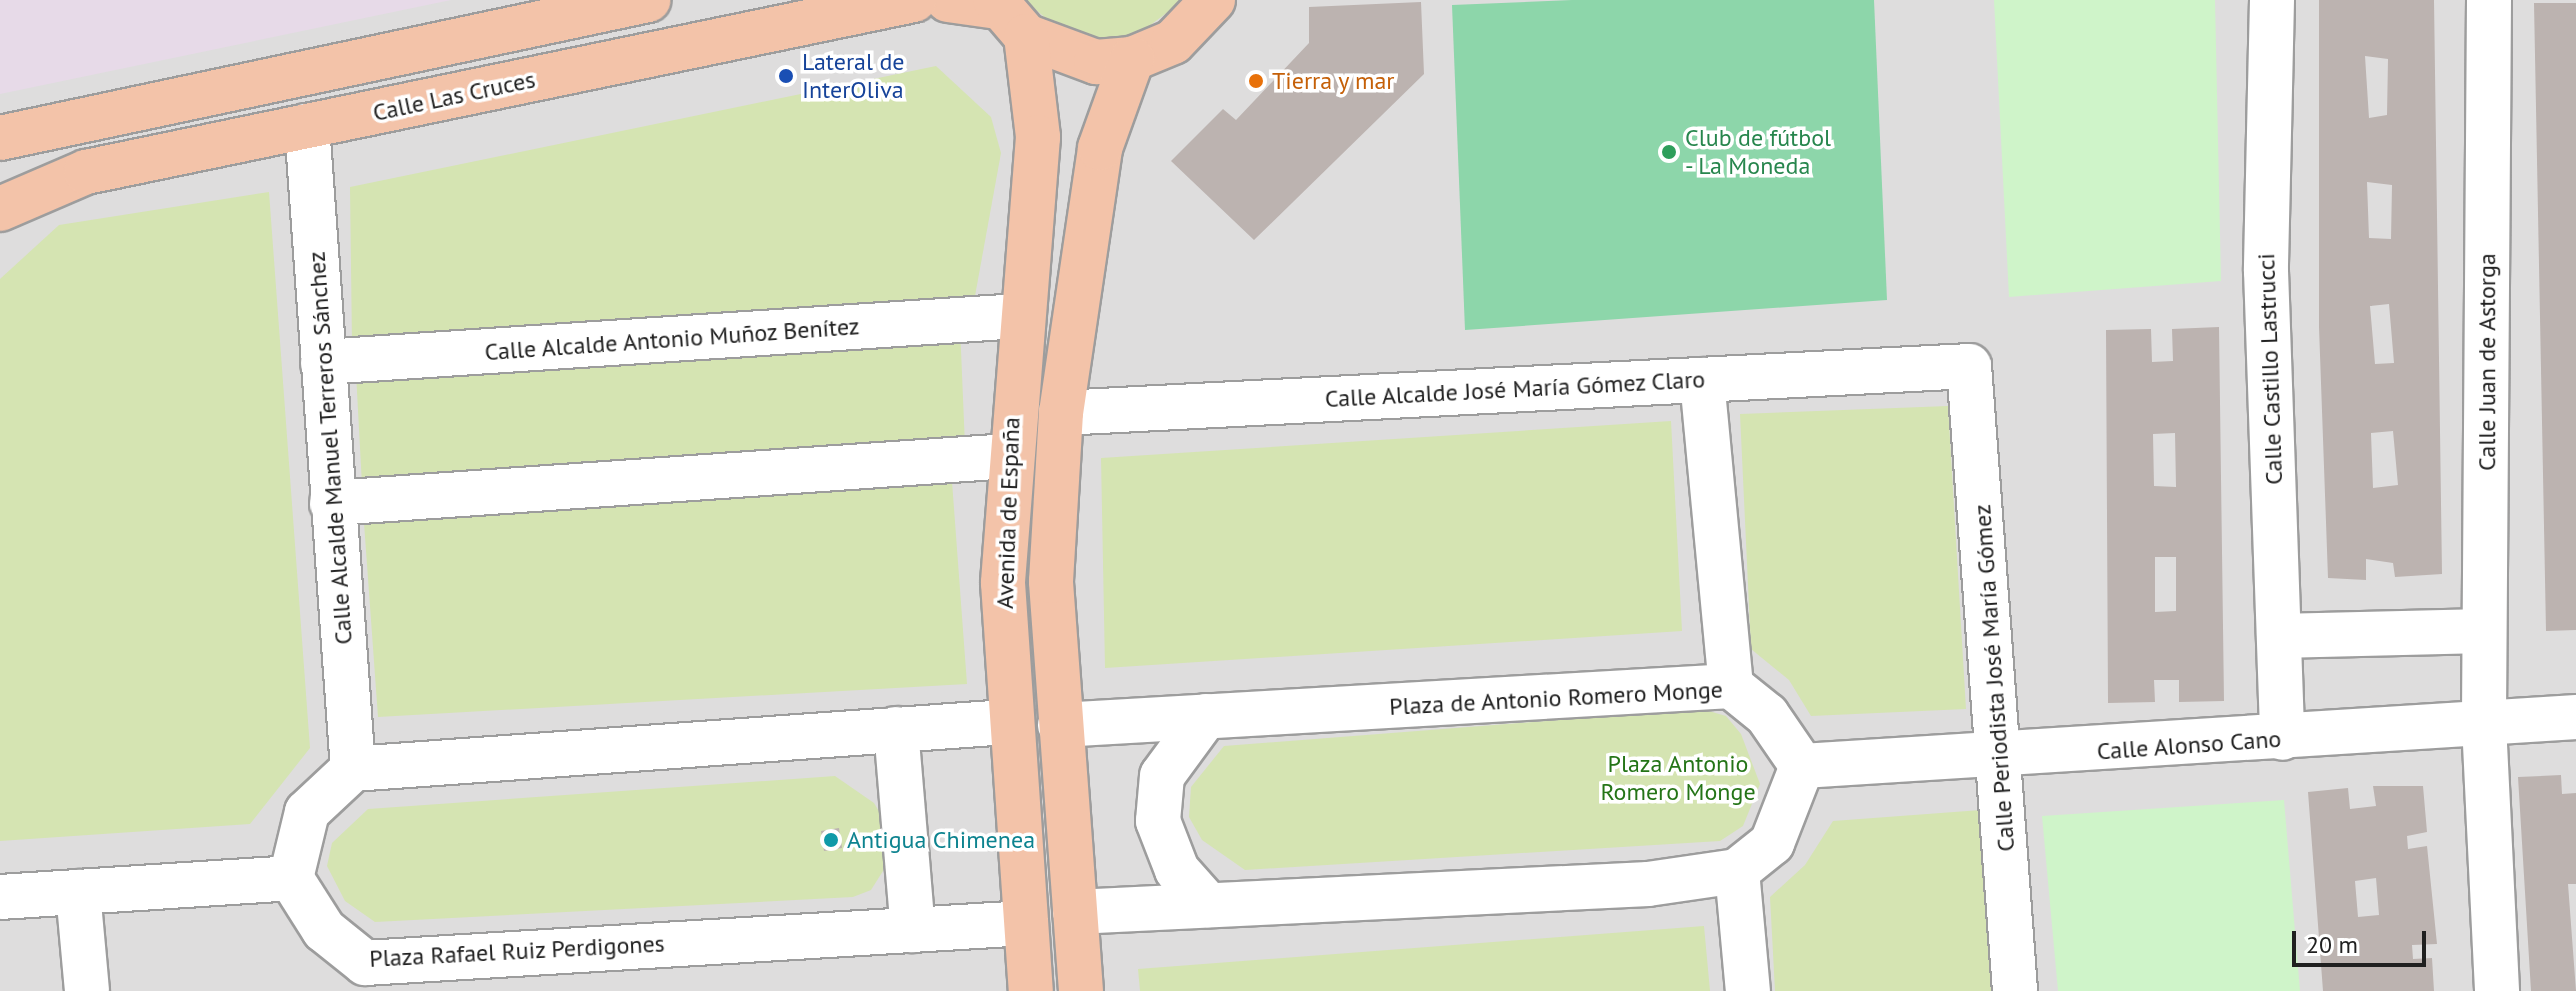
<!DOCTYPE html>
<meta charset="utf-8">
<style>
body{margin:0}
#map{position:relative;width:2576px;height:991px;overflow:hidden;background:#efebe7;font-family:"PT Sans",sans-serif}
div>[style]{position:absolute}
.residential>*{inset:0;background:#dedddd}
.industrial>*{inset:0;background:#e7dae8}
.grass>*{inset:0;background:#d5e4b2}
.park>*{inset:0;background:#cff4c9}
.pitch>*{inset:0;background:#8dd6aa}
.building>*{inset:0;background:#bcb3b0}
.roads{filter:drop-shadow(2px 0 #9d9d9d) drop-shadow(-2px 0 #9d9d9d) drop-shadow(0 2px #9d9d9d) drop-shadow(0 -2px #9d9d9d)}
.minor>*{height:44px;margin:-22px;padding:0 22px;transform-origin:22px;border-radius:22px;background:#fff}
.major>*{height:44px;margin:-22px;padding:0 22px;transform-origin:22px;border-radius:22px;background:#f3c3a9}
.dots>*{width:22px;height:22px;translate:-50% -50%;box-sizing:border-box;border:4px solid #fff;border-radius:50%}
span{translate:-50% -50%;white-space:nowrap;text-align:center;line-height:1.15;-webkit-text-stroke:7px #fff;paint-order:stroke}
.transit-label{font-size:24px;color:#164399}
.left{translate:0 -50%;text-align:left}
.food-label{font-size:24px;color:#c56008}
.street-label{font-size:24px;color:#202020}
.leisure-label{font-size:24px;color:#27864d}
.park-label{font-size:24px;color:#247417}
.culture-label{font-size:24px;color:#0d838f}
.scale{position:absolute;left:2292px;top:931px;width:134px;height:36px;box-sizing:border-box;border:4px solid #202020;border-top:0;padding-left:10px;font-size:24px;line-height:28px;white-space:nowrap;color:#202020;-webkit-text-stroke:6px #fff;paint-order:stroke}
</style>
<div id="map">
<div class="residential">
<i style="clip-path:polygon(0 0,2576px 0,2576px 991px,0 991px)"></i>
</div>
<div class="industrial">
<i style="clip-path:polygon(0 0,451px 0,0 94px)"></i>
</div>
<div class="grass">
<i style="clip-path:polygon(1024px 0,1184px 0,1133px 38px,1099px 42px,1066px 35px)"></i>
<i style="clip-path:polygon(936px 66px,991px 117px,1001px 153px,973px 307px,352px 344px,350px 187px)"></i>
<i style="clip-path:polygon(269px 192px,310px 748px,250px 824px,0 841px,0 279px,59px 225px)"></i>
<i style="clip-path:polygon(960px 326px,965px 446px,362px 485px,356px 373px)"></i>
<i style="clip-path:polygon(1948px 406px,1966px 709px,1811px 716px,1789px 680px,1751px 649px,1740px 414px)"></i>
<i style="clip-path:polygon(1671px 421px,1682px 631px,1105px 668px,1101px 458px)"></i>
<i style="clip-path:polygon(951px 468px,967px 684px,378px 717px,363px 509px)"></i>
<i style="clip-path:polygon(1702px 709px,1726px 716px,1741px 734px,1760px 784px,1743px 826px,1720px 841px,1245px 870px,1202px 840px,1189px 817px,1191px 787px,1224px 746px)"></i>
<i style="clip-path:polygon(835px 776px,874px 803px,890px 830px,883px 871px,871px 890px,853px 897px,375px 922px,345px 901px,327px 866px,332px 843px,368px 809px)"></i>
<i style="clip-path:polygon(1981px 810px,1991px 991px,1775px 991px,1770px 897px,1805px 865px,1833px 821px)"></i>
<i style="clip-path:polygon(1704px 926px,1710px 991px,1140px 991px,1138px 969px)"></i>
</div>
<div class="park">
<i style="clip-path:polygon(1994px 0,2215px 0,2221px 281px,2009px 297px)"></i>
<i style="clip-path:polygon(2284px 800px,2300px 991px,2058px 991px,2042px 816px)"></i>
</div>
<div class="pitch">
<i style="clip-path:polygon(1572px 0,1874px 0,1887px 300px,1465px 330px,1452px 5px)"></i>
</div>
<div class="building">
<i style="clip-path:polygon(evenodd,2319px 0,2434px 0,2442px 574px,2395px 577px,2393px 563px,2366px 559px,2366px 580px,2328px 578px,2319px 327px,2319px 0,2365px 56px,2388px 59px,2387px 115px,2369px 118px,2365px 56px,2319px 0,2367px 182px,2392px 185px,2391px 239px,2369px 238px,2367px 182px,2319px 0,2389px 304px,2394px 363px,2375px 364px,2370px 306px,2389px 304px,2319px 0,2393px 431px,2398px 485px,2373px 488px,2371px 433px,2393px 431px)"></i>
<i style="clip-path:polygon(1421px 2px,1424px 74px,1254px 240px,1171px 161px,1223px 109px,1236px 120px,1309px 43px,1309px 7px)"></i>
<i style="clip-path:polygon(2534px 3px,2576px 3px,2576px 630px,2546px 631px)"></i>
<i style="clip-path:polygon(evenodd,2219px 327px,2224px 701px,2179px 702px,2179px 680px,2154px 680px,2155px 702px,2108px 703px,2106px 330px,2151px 329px,2152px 362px,2173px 361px,2172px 329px,2219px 327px,2175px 433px,2176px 487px,2154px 486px,2153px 434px,2175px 433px,2219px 327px,2155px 557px,2176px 557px,2176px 611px,2155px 612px,2155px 557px)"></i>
<i style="clip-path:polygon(2561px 775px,2562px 794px,2576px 793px,2576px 884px,2568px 884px,2576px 991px,2531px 991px,2518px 777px)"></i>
<i style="clip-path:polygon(evenodd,2373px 786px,2423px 786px,2427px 832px,2407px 836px,2408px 849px,2427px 846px,2437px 944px,2412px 945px,2413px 959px,2432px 958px,2434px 991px,2323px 991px,2308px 792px,2348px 788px,2350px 809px,2376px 806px,2373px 786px,2376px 878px,2379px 915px,2358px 917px,2355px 881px,2376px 878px)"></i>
<i style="clip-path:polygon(839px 828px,842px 848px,824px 851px,821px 831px)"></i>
</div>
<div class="roads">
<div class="minor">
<i style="left:2272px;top:0;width:271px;rotate:91.3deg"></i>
<i style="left:2266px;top:271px;width:467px;rotate:88deg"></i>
<i style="left:2489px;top:0;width:724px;rotate:90.4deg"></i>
<i style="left:2484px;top:724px;width:267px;rotate:87.2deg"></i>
<i style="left:307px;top:126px;width:645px;rotate:85.91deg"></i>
<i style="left:323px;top:362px;width:699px;rotate:-3.78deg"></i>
<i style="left:1702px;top:380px;width:307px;rotate:84.6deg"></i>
<i style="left:1061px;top:413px;width:909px;rotate:-2.96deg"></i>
<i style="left:1969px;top:366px;width:627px;rotate:85.79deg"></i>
<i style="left:332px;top:503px;width:680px;rotate:-3.97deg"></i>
<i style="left:2279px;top:636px;width:205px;rotate:-1.4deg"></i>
<i style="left:1206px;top:716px;width:74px;rotate:126.3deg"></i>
<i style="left:1162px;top:776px;width:45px;rotate:95.1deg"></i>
<i style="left:1158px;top:821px;width:53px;rotate:68.8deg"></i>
<i style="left:1177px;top:870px;width:47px;rotate:48.5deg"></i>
<i style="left:1007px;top:722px;width:656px;rotate:175.89deg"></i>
<i style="left:353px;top:769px;width:63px;rotate:136.9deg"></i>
<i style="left:307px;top:812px;width:68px;rotate:103.6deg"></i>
<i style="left:291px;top:878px;width:62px;rotate:57.6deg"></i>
<i style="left:324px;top:930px;width:53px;rotate:38.8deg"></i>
<i style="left:365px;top:963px;width:662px;rotate:-3.46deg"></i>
<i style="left:1060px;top:725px;width:672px;rotate:-3.33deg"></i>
<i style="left:1731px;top:686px;width:46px;rotate:38.9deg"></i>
<i style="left:1767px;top:715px;width:62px;rotate:55.5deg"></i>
<i style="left:896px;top:729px;width:202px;rotate:85.2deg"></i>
<i style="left:1802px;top:766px;width:776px;rotate:-3.62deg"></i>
<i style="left:1737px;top:871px;width:121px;rotate:84.8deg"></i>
<i style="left:78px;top:892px;width:99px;rotate:84.8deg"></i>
<i style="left:0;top:897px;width:292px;rotate:-3.7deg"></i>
<i style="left:1075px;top:912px;width:574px;rotate:-2.8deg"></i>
<i style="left:1648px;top:884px;width:90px;rotate:-8.3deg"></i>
<i style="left:1737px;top:871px;width:45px;rotate:-38.7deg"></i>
<i style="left:1772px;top:843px;width:83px;rotate:-68.7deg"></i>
</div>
<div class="major">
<i style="left:948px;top:0;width:50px;rotate:8deg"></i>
<i style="left:995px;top:0;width:48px;rotate:49.3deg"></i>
<i style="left:1026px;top:36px;width:75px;rotate:20.4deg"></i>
<i style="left:1096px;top:62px;width:36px;rotate:-5deg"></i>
<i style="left:1132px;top:59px;width:44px;rotate:-22.5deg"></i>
<i style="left:1173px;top:42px;width:58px;rotate:-46.4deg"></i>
<i style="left:1026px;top:36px;width:102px;rotate:83.2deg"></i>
<i style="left:1038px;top:137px;width:447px;rotate:94.5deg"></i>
<i style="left:1003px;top:583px;width:409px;rotate:86.1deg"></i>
<i style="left:0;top:138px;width:663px;rotate:-12.02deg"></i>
<i style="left:0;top:209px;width:94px;rotate:-23.3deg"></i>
<i style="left:86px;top:172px;width:846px;rotate:-11.74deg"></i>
<i style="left:1081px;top:991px;width:411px;rotate:-94.2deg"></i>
<i style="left:1051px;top:581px;width:168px;rotate:-86.6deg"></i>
<i style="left:1061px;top:413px;width:268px;rotate:-81.6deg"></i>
<i style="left:1100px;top:148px;width:95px;rotate:-70.2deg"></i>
</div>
</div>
<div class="dots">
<i style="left:786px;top:76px;background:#1a4fb4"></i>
<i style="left:1256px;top:81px;background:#e8710a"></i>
<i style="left:1669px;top:152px;background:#2e9e5b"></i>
<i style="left:831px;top:840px;background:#0f9aa8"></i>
</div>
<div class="transit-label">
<span class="left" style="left:802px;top:76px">Lateral de<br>InterOliva</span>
</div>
<div class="food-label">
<span class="left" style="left:1272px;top:81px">Tierra y mar</span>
</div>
<div class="street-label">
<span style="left:454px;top:96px;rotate:-12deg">Calle Las Cruces</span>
<span style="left:672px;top:339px;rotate:-4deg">Calle Alcalde Antonio Muñoz Benítez</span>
<span style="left:2487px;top:362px;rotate:-90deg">Calle Juan de Astorga</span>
<span style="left:2270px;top:369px;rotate:-92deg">Calle Castillo Lastrucci</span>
<span style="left:1515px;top:389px;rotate:-3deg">Calle Alcalde José María Gómez Claro</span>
<span style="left:330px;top:448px;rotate:-94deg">Calle Alcalde Manuel Terreros Sánchez</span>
<span style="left:1008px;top:513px;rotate:-88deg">Avenida de España</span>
<span style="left:1994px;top:678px;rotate:-94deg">Calle Periodista José María Gómez</span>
<span style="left:1556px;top:698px;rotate:-3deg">Plaza de Antonio Romero Monge</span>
<span style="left:2189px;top:745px;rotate:-4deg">Calle Alonso Cano</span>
<span style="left:517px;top:951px;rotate:-3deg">Plaza Rafael Ruiz Perdigones</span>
</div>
<div class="leisure-label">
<span class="left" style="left:1685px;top:152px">Club de fútbol<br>- La Moneda</span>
</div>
<div class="park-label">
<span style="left:1678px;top:778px">Plaza Antonio<br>Romero Monge</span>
</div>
<div class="culture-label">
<span class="left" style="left:847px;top:840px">Antigua Chimenea</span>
</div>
<div class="scale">20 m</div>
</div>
